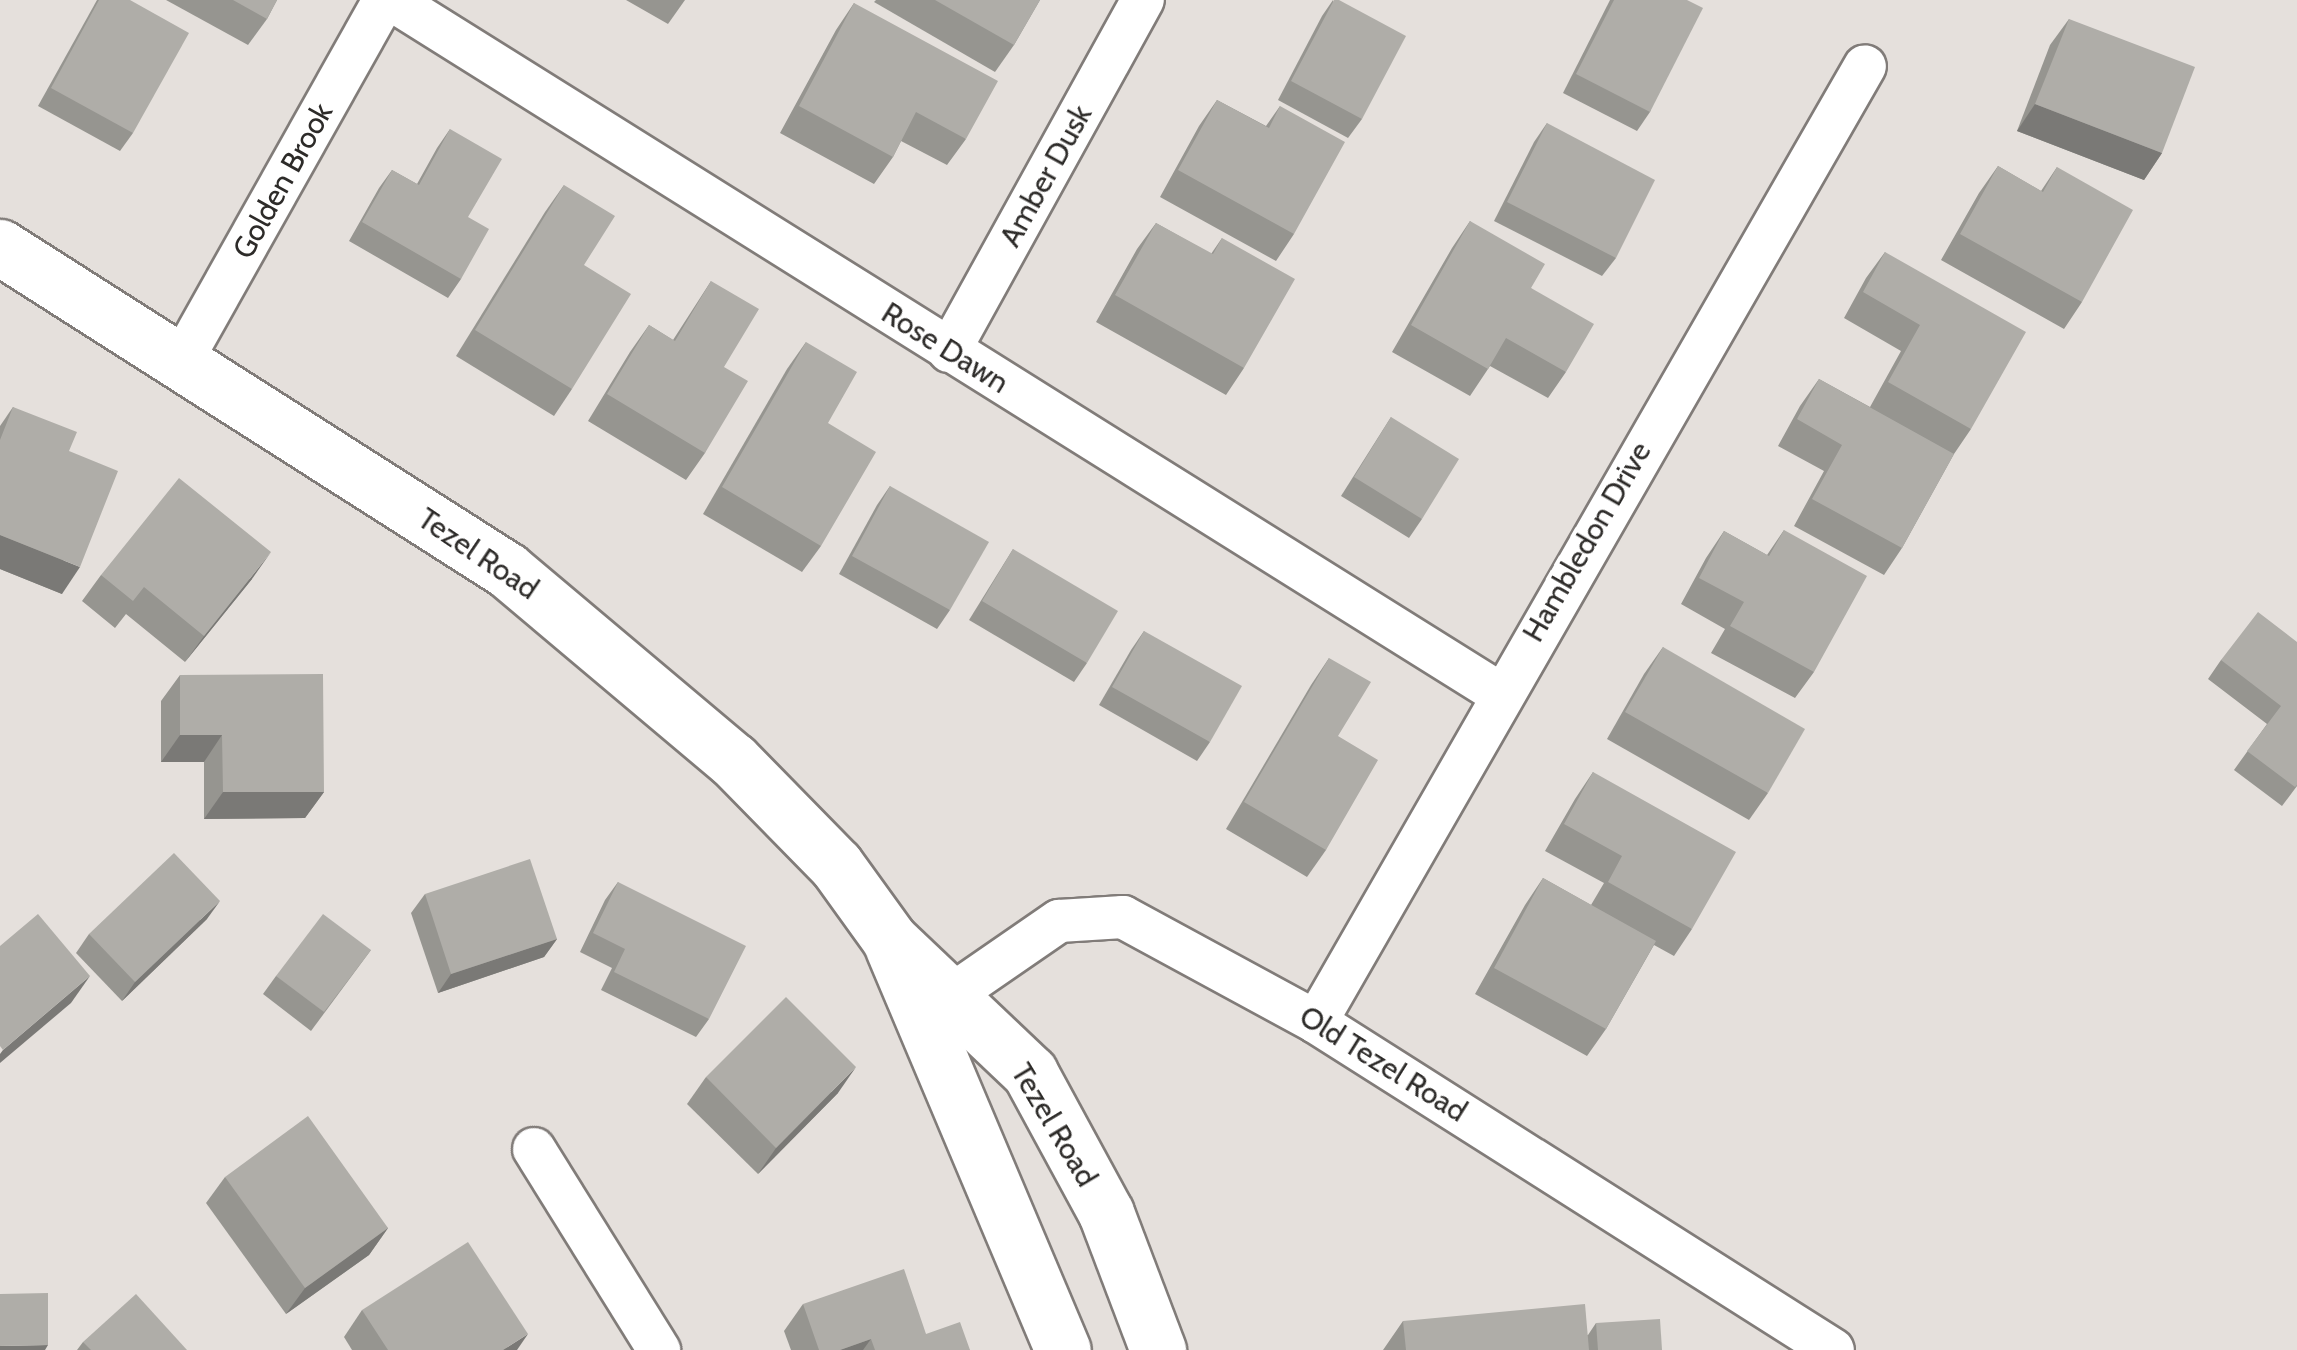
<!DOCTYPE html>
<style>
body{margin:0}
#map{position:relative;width:2297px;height:1350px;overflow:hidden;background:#e5e0dc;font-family:Cabin,sans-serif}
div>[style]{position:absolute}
.roads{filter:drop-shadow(2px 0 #817c79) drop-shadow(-2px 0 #817c79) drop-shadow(0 2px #817c79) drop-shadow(0 -2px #817c79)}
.minor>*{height:42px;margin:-21px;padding:0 21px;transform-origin:21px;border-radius:21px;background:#fff}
.secondary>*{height:55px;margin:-27.5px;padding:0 27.5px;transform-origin:27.5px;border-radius:27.5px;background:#fff}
.wall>*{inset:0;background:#969590}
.shaded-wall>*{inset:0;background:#7a7976}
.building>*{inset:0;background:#afada8}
span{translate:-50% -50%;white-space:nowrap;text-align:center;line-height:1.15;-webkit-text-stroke:8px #fff;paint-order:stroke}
.street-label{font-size:30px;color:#2d2b29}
</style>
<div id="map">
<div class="roads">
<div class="minor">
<i style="left:392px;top:0;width:1306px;rotate:32.05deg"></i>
<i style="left:949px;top:351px;width:401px;rotate:-61.1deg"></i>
<i style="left:181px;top:362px;width:415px;rotate:-60.7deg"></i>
<i style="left:924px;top:1014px;width:164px;rotate:-34.6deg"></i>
<i style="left:1059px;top:921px;width:64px;rotate:-3.6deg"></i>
<i style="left:1123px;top:917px;width:220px;rotate:28.5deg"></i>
<i style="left:1316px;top:1022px;width:612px;rotate:32.39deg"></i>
<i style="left:1316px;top:1022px;width:1102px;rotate:-60.13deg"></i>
<i style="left:534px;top:1149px;width:237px;rotate:58.1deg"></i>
</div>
<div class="secondary">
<i style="left:0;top:247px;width:601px;rotate:32.5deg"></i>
<i style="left:507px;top:570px;width:295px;rotate:40.1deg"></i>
<i style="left:733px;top:760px;width:147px;rotate:45.6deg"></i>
<i style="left:836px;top:865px;width:92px;rotate:54.2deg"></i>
<i style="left:890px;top:940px;width:193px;rotate:43.5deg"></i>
<i style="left:1030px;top:1073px;width:159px;rotate:61.5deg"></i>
<i style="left:1106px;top:1213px;width:147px;rotate:69.2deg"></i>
<i style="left:893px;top:948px;width:436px;rotate:67.1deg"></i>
</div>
</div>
<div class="wall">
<i style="clip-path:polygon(97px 0,130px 0,133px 133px,120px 151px,38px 106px)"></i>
<i style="clip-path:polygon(166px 0,277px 0,267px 19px,248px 45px)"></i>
<i style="clip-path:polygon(626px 0,685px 0,668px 24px)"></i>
<i style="clip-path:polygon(876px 0,1040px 0,1014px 45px,995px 72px,874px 2px)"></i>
<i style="clip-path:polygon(1333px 0,1362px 119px,1348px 138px,1278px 100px,1322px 16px)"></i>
<i style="clip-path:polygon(1610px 0,1687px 0,1650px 112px,1637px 131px,1563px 93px)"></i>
<i style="clip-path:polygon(854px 3px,966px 139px,947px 165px,901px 141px,893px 157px,874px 184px,780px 133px,836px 30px)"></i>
<i style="clip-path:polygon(2069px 19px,2162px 153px,2144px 180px,2017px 131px,2050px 45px)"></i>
<i style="clip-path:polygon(1217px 100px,1266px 126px,1280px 106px,1294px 234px,1276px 261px,1160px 197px,1199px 126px)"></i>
<i style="clip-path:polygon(1547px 123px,1616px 258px,1602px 276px,1494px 221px,1534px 142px)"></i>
<i style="clip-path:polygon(450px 129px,468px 217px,461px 279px,448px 298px,349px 241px,379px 188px,392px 170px,417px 184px,437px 148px)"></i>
<i style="clip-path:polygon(1998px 166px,2041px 191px,2057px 167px,2082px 302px,2064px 329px,1941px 260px,1979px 193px)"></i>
<i style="clip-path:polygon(564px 185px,572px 389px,554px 416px,456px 356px,545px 212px)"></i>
<i style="clip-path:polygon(1470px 221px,1531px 288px,1566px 372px,1548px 398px,1490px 366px,1470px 396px,1392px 352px,1452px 248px)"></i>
<i style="clip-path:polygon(1156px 223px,1211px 254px,1222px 238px,1244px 368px,1226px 395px,1096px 322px,1137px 249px)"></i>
<i style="clip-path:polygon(1885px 252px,1971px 429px,1954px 454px,1902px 548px,1884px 575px,1794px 526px,1824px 471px,1778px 446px,1800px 406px,1819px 379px,1870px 407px,1901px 351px,1844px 318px,1866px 278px)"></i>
<i style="clip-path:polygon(711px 281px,724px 367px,705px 453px,686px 480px,588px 421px,630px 352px,649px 325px,673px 340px)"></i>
<i style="clip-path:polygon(806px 342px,821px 546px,802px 572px,703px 514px,787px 369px)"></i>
<i style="clip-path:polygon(13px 407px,69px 451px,62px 594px,0 569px,0 426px)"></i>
<i style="clip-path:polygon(1391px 417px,1422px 519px,1409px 538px,1341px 496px)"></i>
<i style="clip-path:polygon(890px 486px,950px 610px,937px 629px,839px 574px,877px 505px)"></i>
<i style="clip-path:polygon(1784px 530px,1814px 672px,1795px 698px,1711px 653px,1725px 629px,1681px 604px,1706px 558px,1724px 531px,1767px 555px)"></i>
<i style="clip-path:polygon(1013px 549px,1087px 663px,1074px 682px,969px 620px)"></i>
<i style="clip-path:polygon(101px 575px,252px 579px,185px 662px,126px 614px,115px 628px,82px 601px)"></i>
<i style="clip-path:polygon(1144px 631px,1210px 742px,1197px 761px,1099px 705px,1131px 650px)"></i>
<i style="clip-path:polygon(2297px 642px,2297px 786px,2282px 806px,2234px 770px,2267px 724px,2208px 679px,2221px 660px)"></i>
<i style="clip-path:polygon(1663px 647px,1768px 793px,1749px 820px,1607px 739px,1644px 674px)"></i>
<i style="clip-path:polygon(1329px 658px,1338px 736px,1326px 850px,1307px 877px,1226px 829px,1311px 685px)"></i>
<i style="clip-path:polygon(180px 675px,324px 792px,305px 818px,204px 819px,204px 762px,161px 762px,161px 701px)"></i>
<i style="clip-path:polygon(1593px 772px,1692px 929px,1674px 956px,1654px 945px,1606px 1029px,1587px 1056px,1475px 994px,1525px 905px,1543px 878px,1591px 905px,1604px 883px,1545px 851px,1575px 799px)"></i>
<i style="clip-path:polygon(618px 882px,709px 1019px,696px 1037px,601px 990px,612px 968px,580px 952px,605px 900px)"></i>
<i style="clip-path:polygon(425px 894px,557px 939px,544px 957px,438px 993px,411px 913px)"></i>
<i style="clip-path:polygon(207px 919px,122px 1001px,76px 953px,89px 934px)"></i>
<i style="clip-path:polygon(371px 950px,311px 1031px,263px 994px,276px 976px)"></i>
<i style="clip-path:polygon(706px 1077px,838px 1093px,758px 1174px,687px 1104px)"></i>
<i style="clip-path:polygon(225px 1177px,388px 1228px,369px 1255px,286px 1314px,206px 1203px)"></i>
<i style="clip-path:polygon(803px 1304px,926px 1334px,970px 1350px,791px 1350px,784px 1331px)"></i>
<i style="clip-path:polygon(362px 1310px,517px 1350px,352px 1350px,344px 1337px)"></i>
<i style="clip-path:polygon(1403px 1321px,1588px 1335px,1596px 1323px,1662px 1350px,1383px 1350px)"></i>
<i style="clip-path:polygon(83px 1342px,187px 1350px,77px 1350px)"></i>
</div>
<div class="shaded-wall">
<i style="clip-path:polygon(2035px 104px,2162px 153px,2144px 180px,2017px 131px)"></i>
<i style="clip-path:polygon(0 535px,80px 567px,62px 594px,0 569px)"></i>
<i style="clip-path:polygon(271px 552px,252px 579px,185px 662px,204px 636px)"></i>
<i style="clip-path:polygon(180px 735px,222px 735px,204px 762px,161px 762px)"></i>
<i style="clip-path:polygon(223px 792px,324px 792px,305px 818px,204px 819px)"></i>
<i style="clip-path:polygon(220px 901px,207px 919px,122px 1001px,135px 982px)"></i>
<i style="clip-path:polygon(557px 939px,544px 957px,438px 993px,451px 974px)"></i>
<i style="clip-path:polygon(90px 976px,71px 1003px,0 1063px,0 1054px,3px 1050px)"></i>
<i style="clip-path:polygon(856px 1067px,838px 1093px,758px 1174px,776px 1148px)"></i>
<i style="clip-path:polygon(388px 1228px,369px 1255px,286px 1314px,305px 1288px)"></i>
<i style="clip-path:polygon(528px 1334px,517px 1350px,503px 1350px)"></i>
<i style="clip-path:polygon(871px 1339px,863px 1350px,840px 1350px)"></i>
<i style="clip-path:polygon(48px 1345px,45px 1350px,0 1350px,0 1346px)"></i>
</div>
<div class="building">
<i style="clip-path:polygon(99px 0,130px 0,189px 33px,133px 133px,51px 88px)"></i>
<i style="clip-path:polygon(233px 0,277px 0,267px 19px)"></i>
<i style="clip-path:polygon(935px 0,1040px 0,1014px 45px)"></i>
<i style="clip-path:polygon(1334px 0,1339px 0,1406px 36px,1362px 119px,1291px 81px)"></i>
<i style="clip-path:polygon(1614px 0,1687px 0,1703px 8px,1650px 112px,1576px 74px)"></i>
<i style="clip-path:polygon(854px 3px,998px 81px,966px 139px,916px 112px,893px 157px,799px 106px)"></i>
<i style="clip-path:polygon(2069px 19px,2195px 67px,2162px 153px,2035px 104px)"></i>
<i style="clip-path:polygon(1217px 100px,1269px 128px,1280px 106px,1345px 142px,1294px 234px,1178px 170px)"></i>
<i style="clip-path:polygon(1547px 123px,1655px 180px,1616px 258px,1507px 202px)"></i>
<i style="clip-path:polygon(450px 129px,502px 159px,468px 217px,489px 229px,461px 279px,362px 222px,392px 170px,419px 185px)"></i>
<i style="clip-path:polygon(1998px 166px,2043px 192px,2057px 167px,2133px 210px,2082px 302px,1960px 234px)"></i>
<i style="clip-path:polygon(564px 185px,615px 216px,584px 265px,631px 294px,572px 389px,475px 330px)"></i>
<i style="clip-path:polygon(1470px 221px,1545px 264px,1531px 288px,1594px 324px,1566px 372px,1506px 338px,1488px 369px,1411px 325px)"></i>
<i style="clip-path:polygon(1156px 223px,1213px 254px,1222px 238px,1295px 279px,1244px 368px,1115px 295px)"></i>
<i style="clip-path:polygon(1885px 252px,2026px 332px,1971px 429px,1888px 382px,1920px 325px,1863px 292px)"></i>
<i style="clip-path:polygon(711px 281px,759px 309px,724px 367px,748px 381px,705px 453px,607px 394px,649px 325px,675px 341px)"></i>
<i style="clip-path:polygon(806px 342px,857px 372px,828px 423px,876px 452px,821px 546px,722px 487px)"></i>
<i style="clip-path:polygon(1819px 379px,1954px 454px,1902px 548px,1812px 499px,1842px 445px,1797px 419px)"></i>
<i style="clip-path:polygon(13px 407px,77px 432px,69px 451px,118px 471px,80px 567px,0 535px,0 440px)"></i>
<i style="clip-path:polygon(1391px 417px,1459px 459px,1422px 519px,1354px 477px)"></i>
<i style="clip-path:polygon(179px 478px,271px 552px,204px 636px,144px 587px,133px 601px,101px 575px)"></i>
<i style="clip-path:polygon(890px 486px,989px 542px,950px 610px,852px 556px)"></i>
<i style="clip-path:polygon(1784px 530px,1867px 576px,1814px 672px,1730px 626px,1744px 602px,1699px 578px,1724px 531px,1769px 556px)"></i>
<i style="clip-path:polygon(1013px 549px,1118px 611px,1087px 663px,982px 601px)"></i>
<i style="clip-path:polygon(2258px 612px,2297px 642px,2297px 785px,2295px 787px,2247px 751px,2281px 706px,2221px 660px)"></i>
<i style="clip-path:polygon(1144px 631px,1242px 686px,1210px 742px,1112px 687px)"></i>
<i style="clip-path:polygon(1663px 647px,1805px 729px,1768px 793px,1625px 712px)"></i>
<i style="clip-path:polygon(1329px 658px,1371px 682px,1338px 736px,1378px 760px,1326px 850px,1244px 802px)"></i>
<i style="clip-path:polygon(323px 674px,324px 792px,223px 792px,222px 735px,180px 735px,180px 675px)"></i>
<i style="clip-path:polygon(1593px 772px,1736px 852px,1692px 929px,1608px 882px,1622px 856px,1564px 824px)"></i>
<i style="clip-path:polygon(174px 853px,220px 901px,135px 982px,89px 934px)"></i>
<i style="clip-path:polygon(530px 859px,557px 939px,451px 974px,425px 894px)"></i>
<i style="clip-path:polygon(1543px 878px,1656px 941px,1606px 1029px,1494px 968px)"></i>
<i style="clip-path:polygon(618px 882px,746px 946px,709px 1019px,614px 972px,625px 949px,593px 933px)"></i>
<i style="clip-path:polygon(38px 914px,90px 976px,3px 1050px,0 1046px,0 946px)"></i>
<i style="clip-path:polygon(323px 914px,371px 950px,324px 1012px,276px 976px)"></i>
<i style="clip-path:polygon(786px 997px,856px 1067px,776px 1148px,706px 1077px)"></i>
<i style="clip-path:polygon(308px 1116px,388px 1228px,305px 1288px,225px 1177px)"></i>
<i style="clip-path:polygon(468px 1242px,528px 1334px,503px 1350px,388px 1350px,362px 1310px)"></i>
<i style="clip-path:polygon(904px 1269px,926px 1334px,960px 1322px,970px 1350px,875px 1350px,871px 1339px,840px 1350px,819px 1350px,803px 1304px)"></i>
<i style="clip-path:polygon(48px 1293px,48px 1345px,0 1346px,0 1294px)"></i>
<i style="clip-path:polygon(136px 1294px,187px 1350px,91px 1350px,83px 1342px)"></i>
<i style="clip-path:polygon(1585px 1304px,1589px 1350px,1406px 1350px,1403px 1321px)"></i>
<i style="clip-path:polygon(1660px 1319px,1662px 1350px,1598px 1350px,1596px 1323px)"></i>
</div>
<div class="street-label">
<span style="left:1046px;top:176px;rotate:-61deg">Amber Dusk</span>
<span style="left:283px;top:181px;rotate:-61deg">Golden Brook</span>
<span style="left:945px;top:348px;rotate:32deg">Rose Dawn</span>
<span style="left:1587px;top:542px;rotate:-60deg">Hambledon Drive</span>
<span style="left:478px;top:554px;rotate:34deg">Tezel Road</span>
<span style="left:1383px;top:1064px;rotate:32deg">Old Tezel Road</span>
<span style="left:1054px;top:1125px;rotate:59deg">Tezel Road</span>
</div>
</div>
